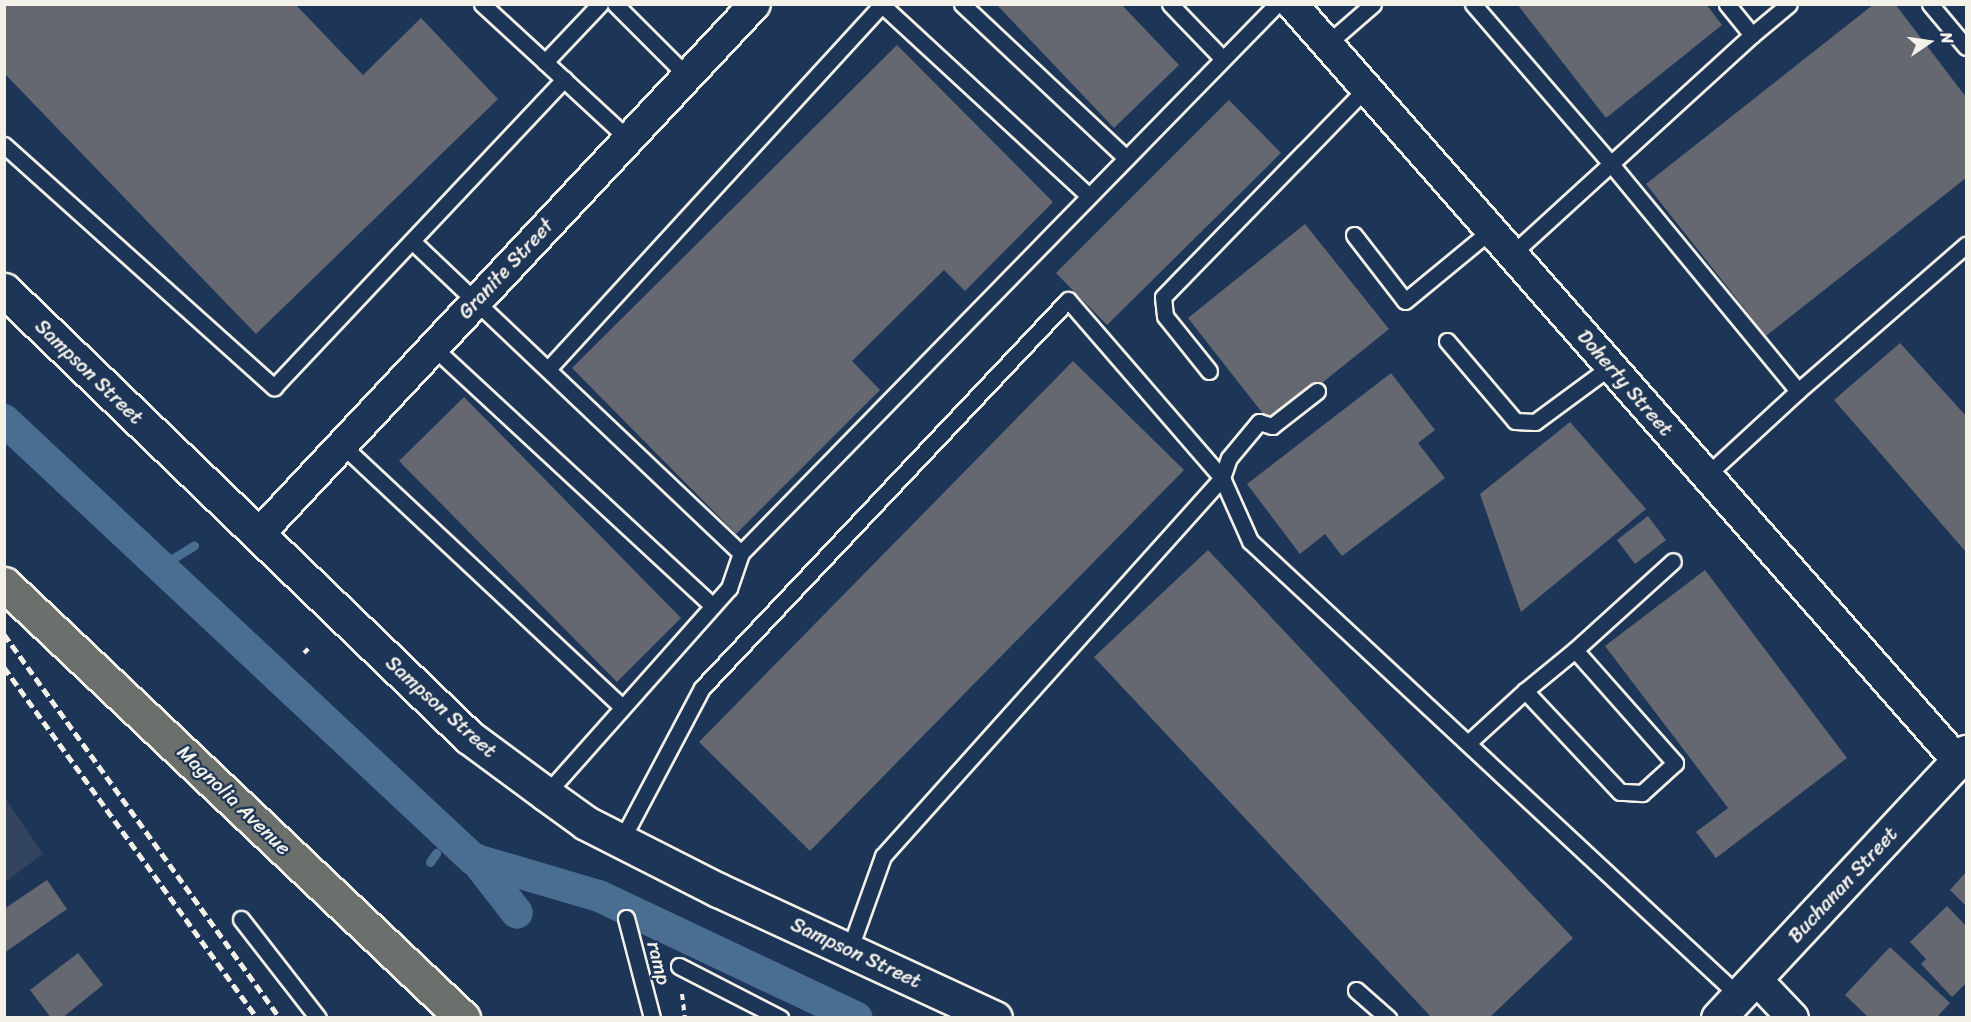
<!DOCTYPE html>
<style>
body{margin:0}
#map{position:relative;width:1971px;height:1022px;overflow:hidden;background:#1d3557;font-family:Sriracha,sans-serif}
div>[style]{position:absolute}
.built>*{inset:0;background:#33445e}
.stream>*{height:9px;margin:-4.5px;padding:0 4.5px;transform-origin:4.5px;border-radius:4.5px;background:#4a6d92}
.canal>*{height:32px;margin:-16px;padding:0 16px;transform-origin:16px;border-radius:16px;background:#4a6d92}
.building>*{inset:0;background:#656870}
.path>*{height:4px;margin-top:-2px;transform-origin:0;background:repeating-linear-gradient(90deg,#f4f1e8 0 6px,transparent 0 10.5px)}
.roads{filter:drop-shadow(2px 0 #f4f1e8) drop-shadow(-2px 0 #f4f1e8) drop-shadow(0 2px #f4f1e8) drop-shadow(0 -2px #f4f1e8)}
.service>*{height:15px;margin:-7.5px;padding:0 7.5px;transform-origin:7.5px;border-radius:7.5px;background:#1d3557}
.minor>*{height:30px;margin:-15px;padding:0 15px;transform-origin:15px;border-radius:15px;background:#1d3557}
.tertiary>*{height:33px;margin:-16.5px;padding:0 16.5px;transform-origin:16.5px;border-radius:16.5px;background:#1d3557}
.primary>*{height:33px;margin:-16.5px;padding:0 16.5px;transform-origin:16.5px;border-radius:16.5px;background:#6b706d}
.rail>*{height:4.5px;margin-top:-2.25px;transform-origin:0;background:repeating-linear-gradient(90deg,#f4f1e8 0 9px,transparent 0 13.5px)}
span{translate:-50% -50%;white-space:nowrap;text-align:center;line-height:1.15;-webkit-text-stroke:4.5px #1d3557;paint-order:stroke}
.street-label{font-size:20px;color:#f4f1e8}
.frame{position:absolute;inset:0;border:6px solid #f4f1e8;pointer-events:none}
.north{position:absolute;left:1899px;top:12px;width:60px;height:60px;-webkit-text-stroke:4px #1d3557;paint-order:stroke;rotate:77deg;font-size:16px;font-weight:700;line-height:24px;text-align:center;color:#f4f1e8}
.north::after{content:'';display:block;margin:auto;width:21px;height:27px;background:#f4f1e8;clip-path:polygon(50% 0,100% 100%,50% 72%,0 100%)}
</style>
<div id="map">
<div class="built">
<i style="clip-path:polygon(5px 798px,43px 854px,5px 882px,4px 882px)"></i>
</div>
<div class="stream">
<i style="left:161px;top:566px;width:39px;rotate:-32deg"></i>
<i style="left:430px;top:862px;width:11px;rotate:-56deg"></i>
<i style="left:753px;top:981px;width:11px;rotate:-85deg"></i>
</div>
<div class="canal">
<i style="left:4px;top:420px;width:642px;rotate:43.11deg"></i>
<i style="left:473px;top:859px;width:131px;rotate:16.4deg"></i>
<i style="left:599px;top:896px;width:285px;rotate:25.3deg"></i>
<i style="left:475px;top:859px;width:68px;rotate:52.1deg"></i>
</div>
<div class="building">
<i style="clip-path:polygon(996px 4px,1121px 4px,1179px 65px,1114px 128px)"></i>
<i style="clip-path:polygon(1517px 4px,1706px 4px,1722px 25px,1606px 118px)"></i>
<i style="clip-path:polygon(1874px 4px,1895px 4px,1966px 97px,1966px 178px,1766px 336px,1646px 184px)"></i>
<i style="clip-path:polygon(4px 5px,296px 5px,363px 75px,421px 18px,498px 99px,256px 334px,4px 73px)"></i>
<i style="clip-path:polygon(897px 45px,1053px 202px,965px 291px,944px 270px,852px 361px,880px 390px,736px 534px,572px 368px)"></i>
<i style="clip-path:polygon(1229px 100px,1281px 153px,1107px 325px,1056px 273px)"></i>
<i style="clip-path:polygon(1305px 224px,1389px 329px,1271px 424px,1188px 318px)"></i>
<i style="clip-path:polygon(1900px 343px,1966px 416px,1966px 552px,1834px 400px)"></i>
<i style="clip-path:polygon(1073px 361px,1184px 470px,810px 851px,699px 742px)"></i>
<i style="clip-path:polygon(1391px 373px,1435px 430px,1418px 443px,1445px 478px,1342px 556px,1325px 534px,1300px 554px,1247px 484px)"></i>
<i style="clip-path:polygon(464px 397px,681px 618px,617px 682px,399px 461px)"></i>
<i style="clip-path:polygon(1570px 422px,1646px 509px,1521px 612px,1480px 494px)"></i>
<i style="clip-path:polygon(1648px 516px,1666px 540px,1635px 564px,1617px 540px)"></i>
<i style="clip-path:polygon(1208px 550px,1573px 938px,1489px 1018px,1432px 1018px,1094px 657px)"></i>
<i style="clip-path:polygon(1705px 570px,1847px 758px,1716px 858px,1696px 832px,1728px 808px,1605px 646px)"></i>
<i style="clip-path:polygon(1966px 872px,1966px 906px,1950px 890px)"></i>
<i style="clip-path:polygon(47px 880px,67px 909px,4px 953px,4px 909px)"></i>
<i style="clip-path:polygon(1947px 906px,1966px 926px,1966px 983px,1952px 997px,1921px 964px,1926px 959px,1910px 942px)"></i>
<i style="clip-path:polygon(1890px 947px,1950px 1003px,1936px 1018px,1869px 1018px,1845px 995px)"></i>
<i style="clip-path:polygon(78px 953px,103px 985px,62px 1018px,51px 1018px,30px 990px)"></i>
</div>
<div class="path">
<i style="left:304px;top:653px;width:6px;rotate:-45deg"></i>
<i style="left:682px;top:994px;width:24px;rotate:83deg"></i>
</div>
<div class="roads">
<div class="service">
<i style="left:482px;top:4px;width:86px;rotate:42.6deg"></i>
<i style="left:600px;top:4px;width:80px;rotate:133.5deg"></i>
<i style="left:545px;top:62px;width:112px;rotate:42.8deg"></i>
<i style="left:615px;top:4px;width:102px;rotate:45deg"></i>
<i style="left:881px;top:4px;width:283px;rotate:42.7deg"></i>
<i style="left:962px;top:4px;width:225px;rotate:43.2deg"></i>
<i style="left:1170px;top:4px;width:76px;rotate:46.1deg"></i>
<i style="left:1473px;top:4px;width:211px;rotate:49.2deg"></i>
<i style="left:1611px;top:164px;width:294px;rotate:50.5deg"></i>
<i style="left:1798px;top:391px;width:124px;rotate:137.3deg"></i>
<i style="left:1930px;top:4px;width:56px;rotate:50.1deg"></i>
<i style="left:1752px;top:35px;width:48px;rotate:-40deg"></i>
<i style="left:1327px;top:44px;width:61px;rotate:-41deg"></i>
<i style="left:4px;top:145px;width:363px;rotate:41.9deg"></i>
<i style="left:274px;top:387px;width:423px;rotate:-46.7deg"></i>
<i style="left:1354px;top:235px;width:83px;rotate:52.3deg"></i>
<i style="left:1405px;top:301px;width:112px;rotate:-39.5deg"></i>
<i style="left:412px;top:241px;width:453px;rotate:43.5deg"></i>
<i style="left:741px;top:553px;width:767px;rotate:-45.69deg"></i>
<i style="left:1512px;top:254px;width:325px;rotate:-42.4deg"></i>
<i style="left:1752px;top:35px;width:40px;rotate:-129deg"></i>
<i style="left:1447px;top:341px;width:105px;rotate:49.6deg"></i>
<i style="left:1515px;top:421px;width:20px;rotate:3deg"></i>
<i style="left:1535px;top:422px;width:94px;rotate:-36.4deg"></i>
<i style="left:433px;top:347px;width:381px;rotate:42.8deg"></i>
<i style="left:548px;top:369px;width:494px;rotate:-47.5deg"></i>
<i style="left:1209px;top:371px;width:70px;rotate:-128.7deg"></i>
<i style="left:1165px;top:316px;width:19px;rotate:-96deg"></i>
<i style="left:1163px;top:297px;width:291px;rotate:-45.8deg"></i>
<i style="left:1798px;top:391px;width:223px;rotate:-41deg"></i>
<i style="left:342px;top:445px;width:383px;rotate:43.1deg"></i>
<i style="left:1575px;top:650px;width:132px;rotate:-42.2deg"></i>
<i style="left:1468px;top:743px;width:77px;rotate:-42.4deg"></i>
<i style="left:1525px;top:691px;width:65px;rotate:-39.4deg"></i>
<i style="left:1575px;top:650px;width:151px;rotate:48.5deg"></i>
<i style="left:1675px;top:763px;width:45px;rotate:137.7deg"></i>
<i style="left:1642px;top:793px;width:22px;rotate:-177deg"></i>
<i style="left:1620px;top:792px;width:139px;rotate:-133.2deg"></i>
<i style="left:546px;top:794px;width:276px;rotate:-48.4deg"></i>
<i style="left:729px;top:588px;width:37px;rotate:-71deg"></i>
<i style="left:621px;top:841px;width:173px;rotate:-62.1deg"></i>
<i style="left:702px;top:688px;width:533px;rotate:-46.67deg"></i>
<i style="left:1068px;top:300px;width:235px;rotate:49.1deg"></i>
<i style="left:1222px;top:478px;width:69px;rotate:66deg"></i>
<i style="left:1250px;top:541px;width:668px;rotate:42.94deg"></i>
<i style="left:626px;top:918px;width:103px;rotate:75.4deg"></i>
<i style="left:241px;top:919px;width:125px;rotate:52.1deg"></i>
<i style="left:849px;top:951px;width:101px;rotate:-70.3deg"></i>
<i style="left:883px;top:856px;width:508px;rotate:-48.11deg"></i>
<i style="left:1222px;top:478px;width:21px;rotate:-71deg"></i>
<i style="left:1229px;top:458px;width:47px;rotate:-50.2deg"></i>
<i style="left:1259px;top:422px;width:14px;rotate:17deg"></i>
<i style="left:1272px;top:426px;width:57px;rotate:-37.9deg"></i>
<i style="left:679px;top:966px;width:114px;rotate:27.2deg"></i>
<i style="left:1356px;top:990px;width:43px;rotate:41.2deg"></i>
</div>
<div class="minor">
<i style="left:1292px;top:4px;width:1008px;rotate:48.66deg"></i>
<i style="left:258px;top:535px;width:727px;rotate:-46.89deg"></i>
<i style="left:1755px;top:978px;width:55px;rotate:46.5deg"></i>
</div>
<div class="tertiary">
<i style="left:4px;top:290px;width:645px;rotate:43.87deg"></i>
<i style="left:469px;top:737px;width:96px;rotate:36.5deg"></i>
<i style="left:546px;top:794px;width:49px;rotate:35.9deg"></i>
<i style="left:586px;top:823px;width:148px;rotate:26.9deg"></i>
<i style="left:718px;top:890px;width:305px;rotate:24.8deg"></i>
<i style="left:1718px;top:1018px;width:364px;rotate:-47deg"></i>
</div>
<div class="primary">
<i style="left:4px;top:584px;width:632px;rotate:43.4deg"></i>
</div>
</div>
<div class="rail">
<i style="left:4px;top:634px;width:473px;rotate:54.3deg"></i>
<i style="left:4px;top:667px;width:433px;rotate:54.2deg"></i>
</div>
<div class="street-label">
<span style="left:506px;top:269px;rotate:-47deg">Granite Street</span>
<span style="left:89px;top:372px;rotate:44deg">Sampson Street</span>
<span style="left:1625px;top:383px;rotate:49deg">Doherty Street</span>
<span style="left:441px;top:707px;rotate:42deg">Sampson Street</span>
<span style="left:234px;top:800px;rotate:44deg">Magnolia Avenue</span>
<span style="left:1843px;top:885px;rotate:-47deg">Buchanan Street</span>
<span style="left:856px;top:953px;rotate:25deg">Sampson Street</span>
<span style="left:659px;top:963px;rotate:76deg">ramp</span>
</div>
<div class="frame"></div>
<div class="north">N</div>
</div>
